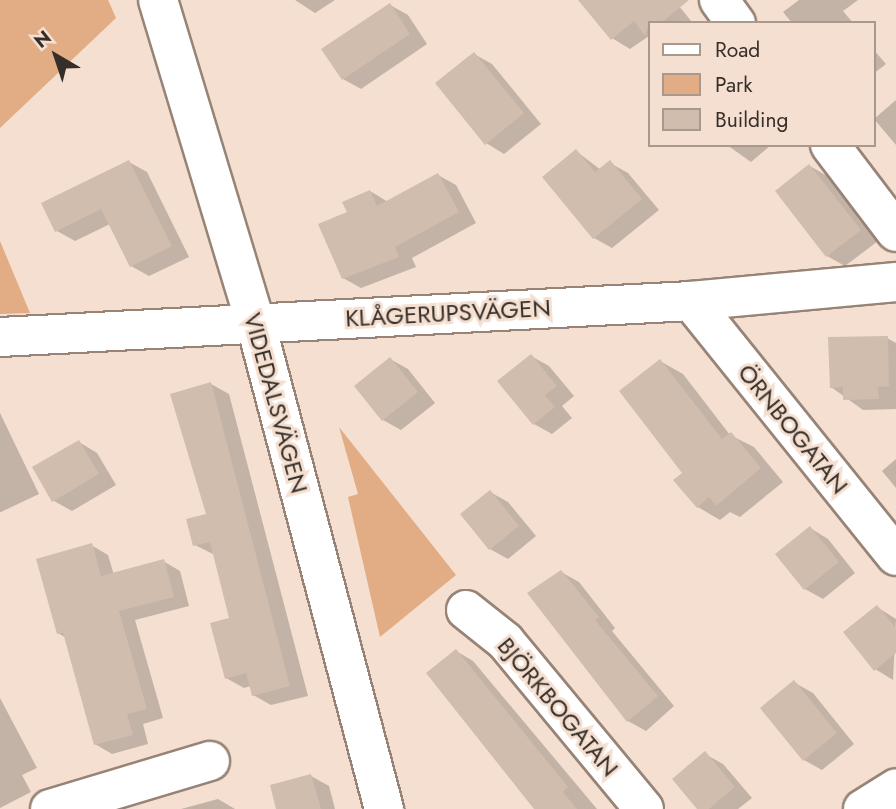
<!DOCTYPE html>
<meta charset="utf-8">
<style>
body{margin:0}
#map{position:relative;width:896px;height:809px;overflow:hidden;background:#f4dfd0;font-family:Jost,sans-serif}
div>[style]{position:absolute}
.green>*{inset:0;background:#e2ac85}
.shadow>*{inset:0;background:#0003}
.building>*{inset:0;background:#d1bdae}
.roads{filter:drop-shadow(2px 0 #978476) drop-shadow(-2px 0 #978476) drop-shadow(0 2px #978476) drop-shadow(0 -2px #978476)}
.minor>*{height:38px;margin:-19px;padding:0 19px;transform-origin:19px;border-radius:19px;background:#fff}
span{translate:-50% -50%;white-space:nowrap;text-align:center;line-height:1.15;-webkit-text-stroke:6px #f4dfd0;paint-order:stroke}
.street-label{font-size:24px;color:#362e28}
.legend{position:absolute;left:648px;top:21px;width:228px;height:126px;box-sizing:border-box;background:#f4dfd0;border:2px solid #a8988d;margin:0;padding:9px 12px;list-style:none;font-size:21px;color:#362e28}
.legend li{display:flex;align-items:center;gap:14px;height:35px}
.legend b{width:35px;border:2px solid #a8988d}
.north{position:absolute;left:21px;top:21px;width:70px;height:70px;-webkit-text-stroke:5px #f4dfd0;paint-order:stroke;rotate:321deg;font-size:19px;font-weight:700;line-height:28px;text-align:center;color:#362e28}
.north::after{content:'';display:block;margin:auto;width:24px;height:32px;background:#362e28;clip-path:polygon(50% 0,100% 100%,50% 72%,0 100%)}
</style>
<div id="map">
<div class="green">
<i style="clip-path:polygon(0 0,108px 0,116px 18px,0 128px)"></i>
<i style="clip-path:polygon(0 241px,30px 313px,0 314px)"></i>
<i style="clip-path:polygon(339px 427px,456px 575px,380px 637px,348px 497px,358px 494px)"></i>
</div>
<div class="shadow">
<i style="clip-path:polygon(295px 0,335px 0,315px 13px)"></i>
<i style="clip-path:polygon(595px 0,674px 0,692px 22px,649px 23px,649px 36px,630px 49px,612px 38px)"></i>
<i style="clip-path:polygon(799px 0,858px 0,843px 11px,853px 23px,792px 23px,783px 12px)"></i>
<i style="clip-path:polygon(390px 5px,408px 15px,427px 44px,361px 89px,343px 79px)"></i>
<i style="clip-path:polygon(873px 49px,886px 64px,873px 74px)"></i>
<i style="clip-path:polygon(474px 54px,492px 64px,541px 124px,504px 154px,486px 143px)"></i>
<i style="clip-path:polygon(896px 100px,896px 145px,874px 119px)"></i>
<i style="clip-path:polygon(727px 145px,771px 145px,751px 162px)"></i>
<i style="clip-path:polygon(576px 151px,601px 170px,610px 163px,628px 173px,659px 210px,612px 248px,594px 238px)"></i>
<i style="clip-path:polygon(129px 162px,147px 172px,189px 257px,149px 276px,131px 266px,110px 224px,75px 241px,57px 231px)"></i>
<i style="clip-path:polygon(810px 166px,827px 176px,878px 241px,845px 266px,827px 256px)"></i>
<i style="clip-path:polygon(438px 175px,456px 185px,476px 223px,412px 258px,416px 267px,361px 288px,343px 278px,349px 213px,370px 191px,388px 202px)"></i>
<i style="clip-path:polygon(887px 338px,896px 343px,896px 409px,863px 410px,831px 387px)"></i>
<i style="clip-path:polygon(531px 356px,549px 366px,574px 396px,562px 406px,572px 418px,552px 434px,534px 424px,500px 381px)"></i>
<i style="clip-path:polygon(390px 359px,408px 369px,435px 403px,401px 430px,383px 420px)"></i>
<i style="clip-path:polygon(660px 361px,683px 374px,730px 435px,754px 447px,783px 482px,740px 517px,730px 512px,720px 520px,698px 507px)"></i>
<i style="clip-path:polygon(211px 384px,229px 394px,308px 696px,271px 705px,253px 695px,251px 686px,244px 688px,226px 678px,232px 619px,215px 555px,195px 545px,208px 516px)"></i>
<i style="clip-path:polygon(0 413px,39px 494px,1px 512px,0 512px)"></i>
<i style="clip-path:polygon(79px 442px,97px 453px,116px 485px,72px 511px,54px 501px)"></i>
<i style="clip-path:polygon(896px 459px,896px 488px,882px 471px)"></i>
<i style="clip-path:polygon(490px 492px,508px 502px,536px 536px,508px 559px,490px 549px)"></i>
<i style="clip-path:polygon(810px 528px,828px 539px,855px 573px,823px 599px,805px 589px)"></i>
<i style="clip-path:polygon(91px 545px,108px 555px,114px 575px,163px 561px,180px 571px,189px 606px,135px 620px,163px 718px,143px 724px,148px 744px,112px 754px,95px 744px,66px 638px,58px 633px)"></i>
<i style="clip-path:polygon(561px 572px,579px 582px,615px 628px,612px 631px,674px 706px,646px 731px,628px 721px)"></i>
<i style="clip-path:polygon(877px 607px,896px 619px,893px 680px,875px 669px)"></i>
<i style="clip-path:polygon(456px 651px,473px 661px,597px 809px,539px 809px)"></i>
<i style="clip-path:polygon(795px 683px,813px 693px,854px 744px,822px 770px,804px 760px)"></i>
<i style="clip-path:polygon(0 698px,37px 768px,22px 775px,31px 792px,0 808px)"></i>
<i style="clip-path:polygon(705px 754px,723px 764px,752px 798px,738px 809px,700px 809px)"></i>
<i style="clip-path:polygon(311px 776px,329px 786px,335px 809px,278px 809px)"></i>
<i style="clip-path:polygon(218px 799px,235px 809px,181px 809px)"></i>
</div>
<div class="building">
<i style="clip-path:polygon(578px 0,689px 0,661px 23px,649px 23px,645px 36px,634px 21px,611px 40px)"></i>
<i style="clip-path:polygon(390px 3px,410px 34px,342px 80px,321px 49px)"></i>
<i style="clip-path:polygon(474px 52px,524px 113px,485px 145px,435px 83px)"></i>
<i style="clip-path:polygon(576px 149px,595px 172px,610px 160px,642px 199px,593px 239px,542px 177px)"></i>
<i style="clip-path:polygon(129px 160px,172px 246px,130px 267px,101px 209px,55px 232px,41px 203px)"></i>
<i style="clip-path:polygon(809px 164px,861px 230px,826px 257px,775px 191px)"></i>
<i style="clip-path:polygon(438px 173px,459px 212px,395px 247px,399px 257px,342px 279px,318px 224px,347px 212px,342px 202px,370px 190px,377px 206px)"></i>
<i style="clip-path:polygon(888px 336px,889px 386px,878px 387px,879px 399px,843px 400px,843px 387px,830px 388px,828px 337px)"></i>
<i style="clip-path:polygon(531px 354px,557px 386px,545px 395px,555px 407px,533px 425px,497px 381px)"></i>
<i style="clip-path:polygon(390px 357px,418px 392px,382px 421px,354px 386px)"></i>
<i style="clip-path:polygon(660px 359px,722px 439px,731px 432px,761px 468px,716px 506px,709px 497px,697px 508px,673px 480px,682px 473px,619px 391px)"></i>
<i style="clip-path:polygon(211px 382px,290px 686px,252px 696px,246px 673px,225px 679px,210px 623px,229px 618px,210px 542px,193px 546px,186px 519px,206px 514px,170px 394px)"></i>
<i style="clip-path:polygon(79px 440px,99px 474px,52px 502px,32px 467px)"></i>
<i style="clip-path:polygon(490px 490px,519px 526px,489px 550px,460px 514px)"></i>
<i style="clip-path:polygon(810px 526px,839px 562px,804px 590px,775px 554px)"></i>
<i style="clip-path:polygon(92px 543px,101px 576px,164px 559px,174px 597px,119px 611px,147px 709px,127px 714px,133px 735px,94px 745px,63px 633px,57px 634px,36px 559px)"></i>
<i style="clip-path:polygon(561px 570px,599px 617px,595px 620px,658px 696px,627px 722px,527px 593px)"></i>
<i style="clip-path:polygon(877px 605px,896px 628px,896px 653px,874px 671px,843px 632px)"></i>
<i style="clip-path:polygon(456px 649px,568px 787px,563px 792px,577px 809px,534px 809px,426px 673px)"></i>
<i style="clip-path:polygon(794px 680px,837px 733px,803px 761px,760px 708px)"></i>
<i style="clip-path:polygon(705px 751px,735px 787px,709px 809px,697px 809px,672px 779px)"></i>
<i style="clip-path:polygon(311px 774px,321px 809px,276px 809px,270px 785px)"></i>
</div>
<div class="roads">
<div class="minor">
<i style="left:158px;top:0;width:335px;rotate:73.2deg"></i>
<i style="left:255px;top:321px;width:505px;rotate:75.19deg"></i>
<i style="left:719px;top:0;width:29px;rotate:54deg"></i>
<i style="left:830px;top:145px;width:109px;rotate:52.8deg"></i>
<i style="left:691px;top:301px;width:327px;rotate:51.2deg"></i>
<i style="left:0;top:337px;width:692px;rotate:-2.98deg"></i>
<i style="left:691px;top:301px;width:206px;rotate:-5.3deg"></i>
<i style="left:466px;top:610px;width:50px;rotate:38.5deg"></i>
<i style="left:505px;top:641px;width:218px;rotate:50.4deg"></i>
<i style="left:50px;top:809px;width:167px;rotate:-16.7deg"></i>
<i style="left:863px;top:809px;width:39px;rotate:-32deg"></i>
</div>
</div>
<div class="street-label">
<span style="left:448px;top:313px;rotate:-3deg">KLÅGERUPSVÄGEN</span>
<span style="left:276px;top:403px;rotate:75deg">VIDEDALSVÄGEN</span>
<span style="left:793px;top:429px;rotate:51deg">ÖRNBOGATAN</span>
<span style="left:558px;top:707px;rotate:50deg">BJÖRKBOGATAN</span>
</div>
<ul class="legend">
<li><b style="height:9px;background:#fff"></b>Road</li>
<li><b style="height:19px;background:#e2ac85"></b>Park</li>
<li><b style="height:19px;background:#d1bdae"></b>Building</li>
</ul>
<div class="north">N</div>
</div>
